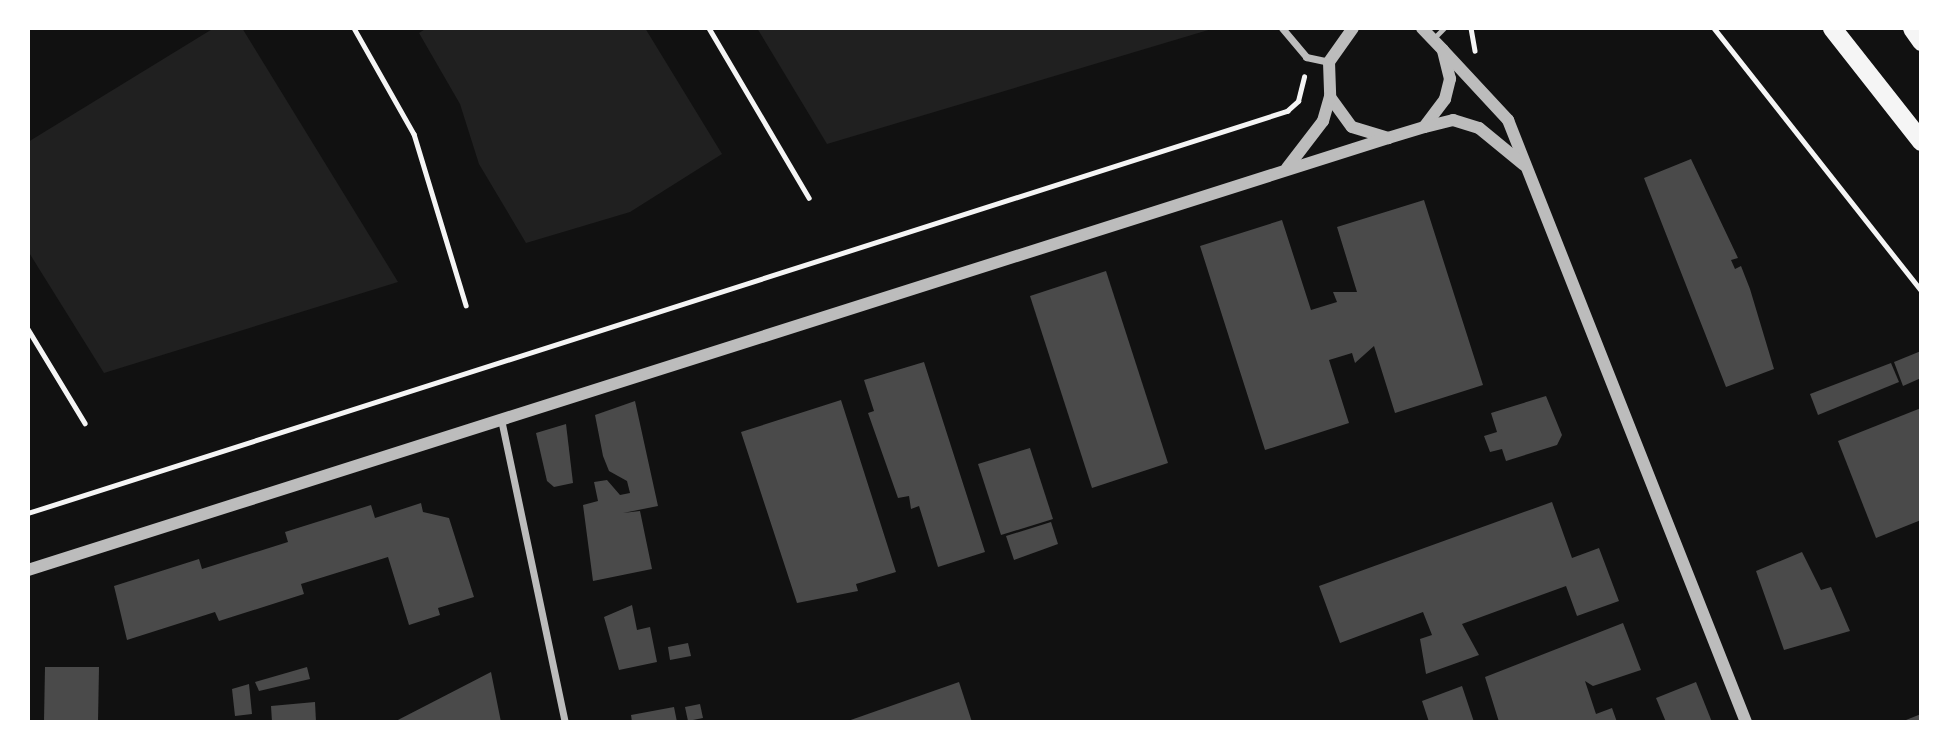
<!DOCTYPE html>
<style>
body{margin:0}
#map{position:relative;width:1949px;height:750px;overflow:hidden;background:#111;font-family:"Public Sans",sans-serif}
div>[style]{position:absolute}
.green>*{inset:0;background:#202020}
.building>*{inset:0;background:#4a4a4a}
.path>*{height:4.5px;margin:-2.25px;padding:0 2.25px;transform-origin:2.25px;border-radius:2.25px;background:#f5f5f5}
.service>*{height:5px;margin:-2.5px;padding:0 2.5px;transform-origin:2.5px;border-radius:2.5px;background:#bcbcbc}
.minor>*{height:7px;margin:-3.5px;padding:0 3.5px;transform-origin:3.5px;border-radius:3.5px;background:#bcbcbc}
.tertiary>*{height:12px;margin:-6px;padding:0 6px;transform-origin:6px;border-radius:6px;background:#bcbcbc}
.trunk>*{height:19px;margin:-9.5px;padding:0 9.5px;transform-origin:9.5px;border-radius:9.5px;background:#f5f5f5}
span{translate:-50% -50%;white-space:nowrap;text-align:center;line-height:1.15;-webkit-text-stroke:6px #fff;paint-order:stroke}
.frame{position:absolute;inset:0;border:30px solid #fff;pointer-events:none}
</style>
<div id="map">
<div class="green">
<i style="clip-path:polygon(214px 28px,242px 28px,398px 282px,104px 373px,28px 251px,28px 142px)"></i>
<i style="clip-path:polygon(427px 28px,645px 28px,722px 154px,630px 212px,526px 243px,479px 164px,460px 104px,419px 33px)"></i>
<i style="clip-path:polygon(757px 28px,1215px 28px,827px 144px)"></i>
</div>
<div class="building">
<i style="clip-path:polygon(1691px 159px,1738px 258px,1731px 260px,1735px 269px,1741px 266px,1750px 289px,1774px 369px,1726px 387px,1644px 178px)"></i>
<i style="clip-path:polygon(1424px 200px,1483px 385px,1395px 413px,1374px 346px,1355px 363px,1352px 353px,1329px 360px,1349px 423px,1265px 450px,1200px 246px,1282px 220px,1311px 310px,1337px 302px,1333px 292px,1357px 292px,1337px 227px)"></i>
<i style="clip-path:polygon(1106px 271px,1168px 463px,1092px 488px,1030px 296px)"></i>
<i style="clip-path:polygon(1921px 351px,1921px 378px,1903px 386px,1894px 362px)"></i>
<i style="clip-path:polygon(924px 362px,985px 552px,938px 567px,919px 506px,911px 509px,909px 496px,898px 498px,868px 413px,874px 411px,864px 380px)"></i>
<i style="clip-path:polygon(1891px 363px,1899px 382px,1818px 415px,1810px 394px)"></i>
<i style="clip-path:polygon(1546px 396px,1562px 435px,1557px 445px,1506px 461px,1502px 449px,1490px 452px,1484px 436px,1497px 432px,1491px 413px)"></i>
<i style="clip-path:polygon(841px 400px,896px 572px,856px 584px,858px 591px,797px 603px,741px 432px)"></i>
<i style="clip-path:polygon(635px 401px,658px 506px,623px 513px,640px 511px,652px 569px,593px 581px,583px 505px,598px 501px,594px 482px,607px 480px,620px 495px,630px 493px,627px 481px,609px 471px,603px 456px,595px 415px)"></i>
<i style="clip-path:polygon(1921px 408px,1921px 520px,1876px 538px,1838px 441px)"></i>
<i style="clip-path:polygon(566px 424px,573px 483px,554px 487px,547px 481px,536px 433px)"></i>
<i style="clip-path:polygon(1030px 448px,1053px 519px,1001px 535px,978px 464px)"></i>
<i style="clip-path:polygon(1552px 502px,1572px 558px,1599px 548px,1619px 601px,1577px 616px,1566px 586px,1462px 624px,1479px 655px,1426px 674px,1420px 639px,1432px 635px,1423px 612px,1340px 643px,1319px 586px)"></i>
<i style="clip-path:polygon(421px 503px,423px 512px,449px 518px,474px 597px,438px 608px,440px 615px,409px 625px,388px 557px,301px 584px,304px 594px,219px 621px,215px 612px,127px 640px,114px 586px,199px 559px,202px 569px,288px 542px,285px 532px,371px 505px,375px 518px)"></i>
<i style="clip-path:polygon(1051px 522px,1058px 544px,1014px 560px,1006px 536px)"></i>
<i style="clip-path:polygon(1802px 552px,1821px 590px,1831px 587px,1850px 631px,1784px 650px,1756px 571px)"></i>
<i style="clip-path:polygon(632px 605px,637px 630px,650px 627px,657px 662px,619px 670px,604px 617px)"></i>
<i style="clip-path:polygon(1623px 623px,1641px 670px,1593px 686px,1585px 681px,1596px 714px,1612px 708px,1617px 722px,1499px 722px,1485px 677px)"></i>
<i style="clip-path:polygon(688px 643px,691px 656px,670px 660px,668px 647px)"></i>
<i style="clip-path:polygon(45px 667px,99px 667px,98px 722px,44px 722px)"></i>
<i style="clip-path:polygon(307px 667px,310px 679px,259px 691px,255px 682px)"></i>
<i style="clip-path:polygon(491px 672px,501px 722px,394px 722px,427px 705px)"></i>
<i style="clip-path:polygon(959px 682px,972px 722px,845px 722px)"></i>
<i style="clip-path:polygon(1696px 682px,1712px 722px,1666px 722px,1656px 698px)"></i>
<i style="clip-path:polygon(249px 684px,252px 714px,235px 716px,232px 689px)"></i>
<i style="clip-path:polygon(1462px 686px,1474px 722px,1429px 722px,1422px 701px)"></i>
<i style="clip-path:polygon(315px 702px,316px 722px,272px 722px,271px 706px)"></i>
<i style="clip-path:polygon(700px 704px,703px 718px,688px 721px,685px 707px)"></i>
<i style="clip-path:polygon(674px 707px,677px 722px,632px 722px,631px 715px)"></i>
<i style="clip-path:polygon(1921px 714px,1921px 722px,1901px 722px)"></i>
</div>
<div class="path">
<i style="left:354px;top:28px;width:122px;rotate:60.5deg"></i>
<i style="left:414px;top:134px;width:179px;rotate:73.1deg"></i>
<i style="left:709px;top:28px;width:197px;rotate:59.5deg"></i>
<i style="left:1471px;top:28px;width:23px;rotate:80deg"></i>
<i style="left:1714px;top:28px;width:334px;rotate:51.7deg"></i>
<i style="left:28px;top:329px;width:110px;rotate:58.8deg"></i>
<i style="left:28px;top:513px;width:1322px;rotate:-17.71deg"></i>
<i style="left:1287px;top:111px;width:15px;rotate:-42deg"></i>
<i style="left:1298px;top:101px;width:25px;rotate:-76deg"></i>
</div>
<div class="service">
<i style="left:1434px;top:38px;width:14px;rotate:-45deg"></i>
</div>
<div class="minor">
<i style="left:1282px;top:28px;width:38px;rotate:50deg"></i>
<i style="left:1306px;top:57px;width:24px;rotate:12deg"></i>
<i style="left:502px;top:424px;width:305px;rotate:78.1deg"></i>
</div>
<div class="tertiary">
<i style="left:1353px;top:28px;width:42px;rotate:125.2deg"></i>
<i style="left:1329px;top:62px;width:35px;rotate:88deg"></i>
<i style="left:1330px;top:97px;width:37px;rotate:54deg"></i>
<i style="left:1352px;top:127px;width:38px;rotate:17deg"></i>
<i style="left:1388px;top:138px;width:38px;rotate:-17deg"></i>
<i style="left:1424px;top:127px;width:35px;rotate:-53deg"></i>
<i style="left:1445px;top:99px;width:21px;rotate:-76deg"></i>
<i style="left:1450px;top:79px;width:30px;rotate:-104deg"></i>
<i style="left:1443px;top:50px;width:30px;rotate:-134deg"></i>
<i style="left:1443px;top:50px;width:96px;rotate:47.1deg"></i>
<i style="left:1508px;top:120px;width:647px;rotate:68.43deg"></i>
<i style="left:1425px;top:127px;width:29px;rotate:-14deg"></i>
<i style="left:1453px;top:120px;width:27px;rotate:17deg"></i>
<i style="left:1479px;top:128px;width:58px;rotate:39.4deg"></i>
<i style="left:1287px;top:168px;width:59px;rotate:-52.5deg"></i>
<i style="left:1323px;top:121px;width:25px;rotate:-74deg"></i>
<i style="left:28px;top:570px;width:1427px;rotate:-17.62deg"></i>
</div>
<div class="trunk">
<i style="left:1832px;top:28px;width:144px;rotate:51.8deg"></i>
<i style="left:1912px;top:28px;width:16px;rotate:55deg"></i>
</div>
<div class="frame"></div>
</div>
